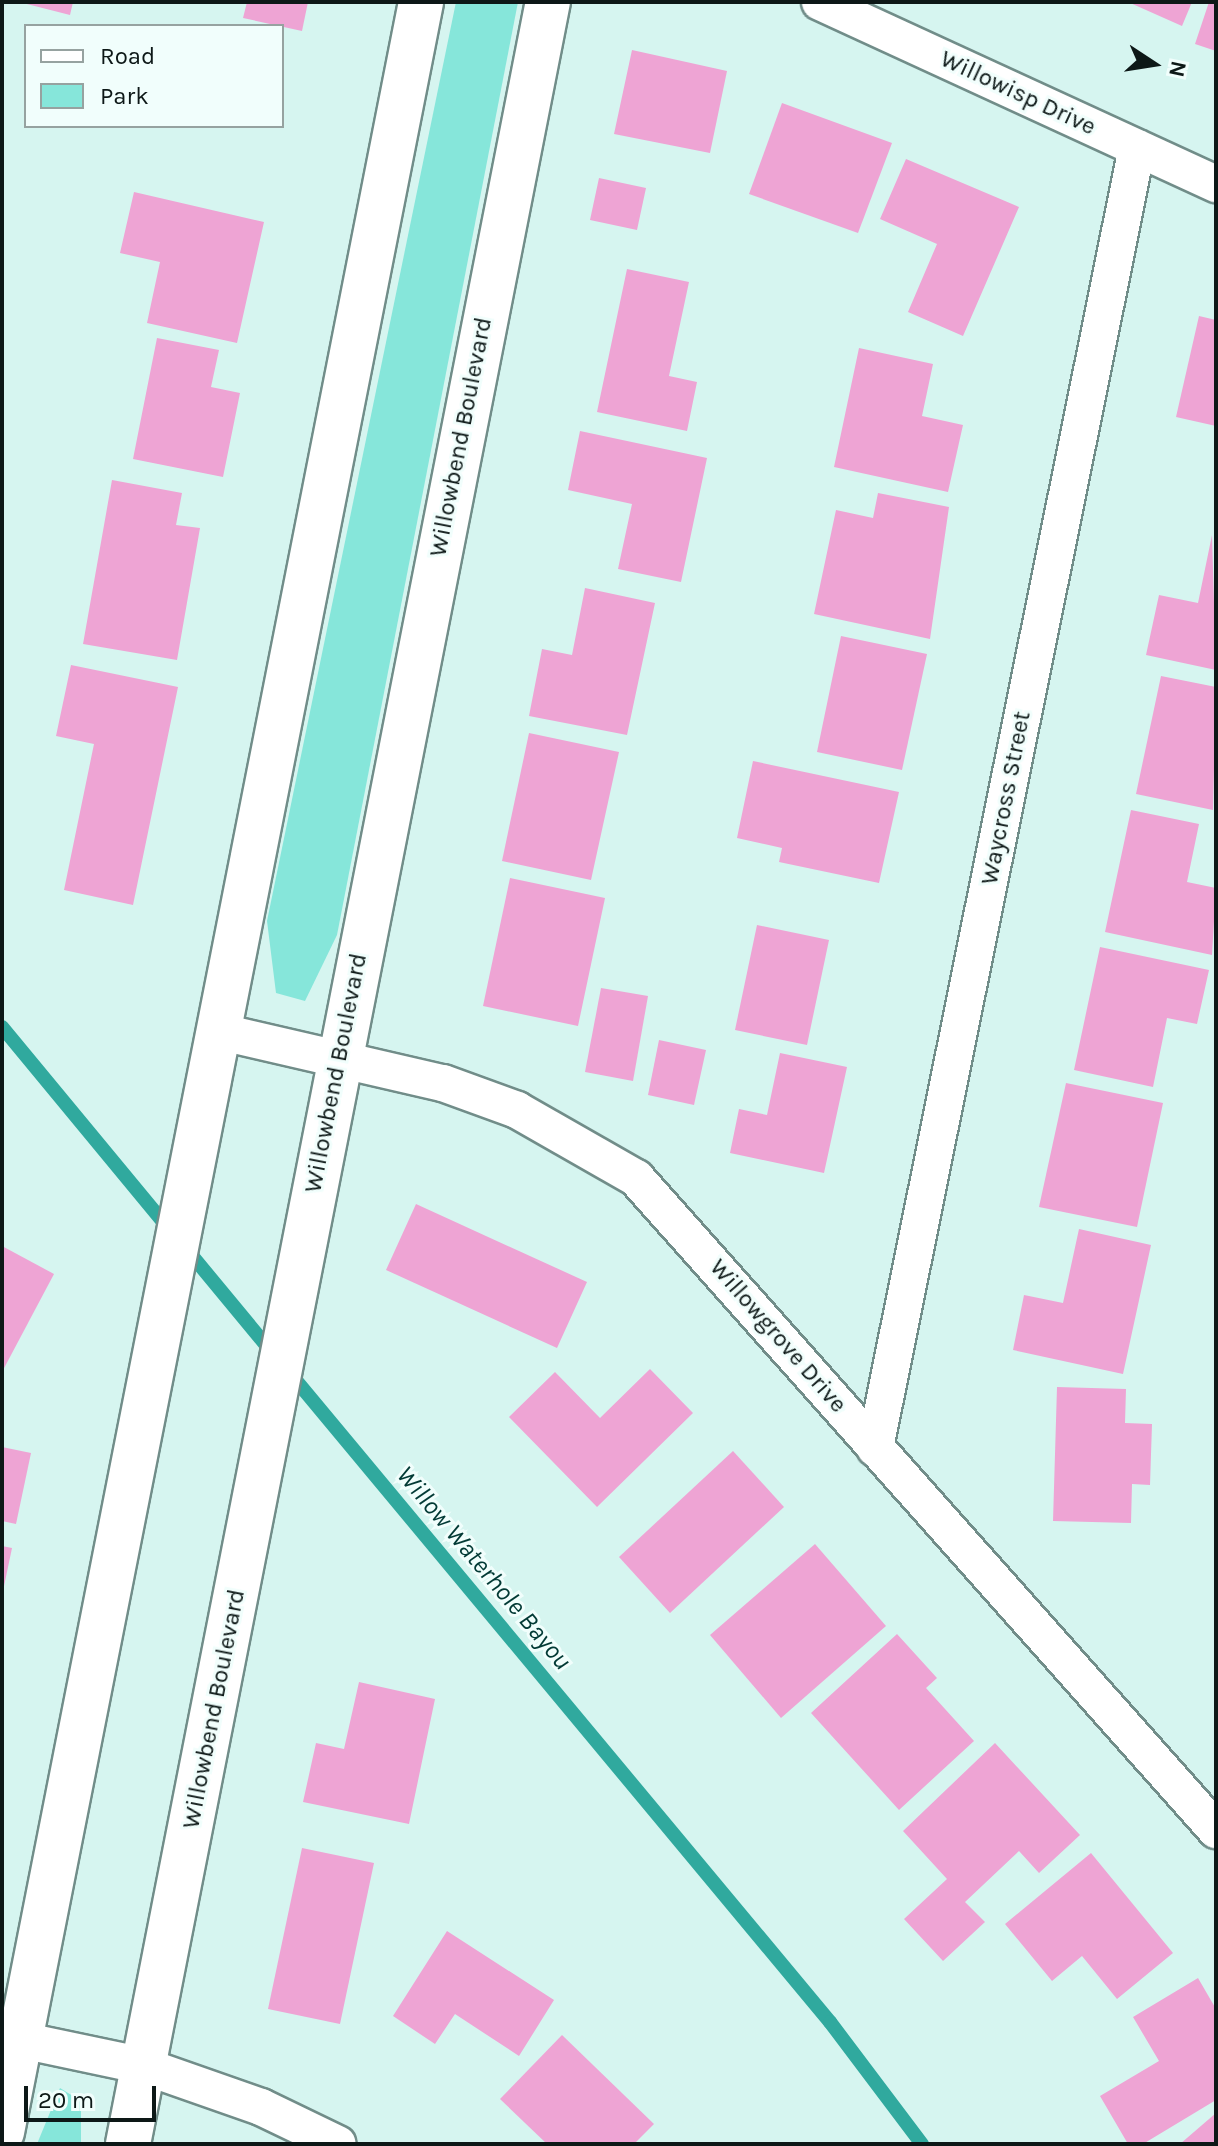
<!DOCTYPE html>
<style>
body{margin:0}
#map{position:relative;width:1218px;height:2146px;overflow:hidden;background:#d6f5f0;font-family:Karla,sans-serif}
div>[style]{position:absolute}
.green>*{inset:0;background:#86e6da}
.stream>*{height:14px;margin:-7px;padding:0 7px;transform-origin:7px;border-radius:7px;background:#30a99e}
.building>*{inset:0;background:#eea4d4}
.roads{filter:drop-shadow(2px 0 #718d89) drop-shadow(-2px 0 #718d89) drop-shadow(0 2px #718d89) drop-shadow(0 -2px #718d89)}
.street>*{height:36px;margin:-18px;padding:0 18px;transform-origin:18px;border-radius:18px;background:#fff}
.secondary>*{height:44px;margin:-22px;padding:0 22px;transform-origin:22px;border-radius:22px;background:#fff}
span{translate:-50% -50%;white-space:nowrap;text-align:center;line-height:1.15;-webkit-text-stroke:6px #f1fefc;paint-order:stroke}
.street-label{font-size:24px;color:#0d1817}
.water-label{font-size:26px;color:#023a35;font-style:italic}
.frame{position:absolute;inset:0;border:4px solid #0d1817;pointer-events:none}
.legend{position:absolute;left:24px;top:24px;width:260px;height:104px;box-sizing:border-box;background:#f1fefc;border:2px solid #96a2a0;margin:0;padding:10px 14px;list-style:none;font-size:24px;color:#0d1817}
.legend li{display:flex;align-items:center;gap:16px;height:40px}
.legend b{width:40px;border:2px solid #96a2a0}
.north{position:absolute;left:1114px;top:24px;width:80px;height:80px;-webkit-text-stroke:6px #f1fefc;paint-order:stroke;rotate:102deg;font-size:22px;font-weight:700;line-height:32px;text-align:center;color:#0d1817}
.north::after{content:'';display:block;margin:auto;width:28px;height:36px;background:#0d1817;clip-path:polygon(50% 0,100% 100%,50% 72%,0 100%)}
.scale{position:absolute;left:24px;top:2086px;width:132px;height:36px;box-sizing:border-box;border:4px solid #0d1817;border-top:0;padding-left:10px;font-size:24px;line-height:28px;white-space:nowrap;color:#0d1817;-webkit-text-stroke:6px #f1fefc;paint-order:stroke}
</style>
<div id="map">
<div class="green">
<i style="clip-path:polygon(456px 2px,518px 2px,337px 935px,305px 1001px,276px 993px,267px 921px)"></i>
<i style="clip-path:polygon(60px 2088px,81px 2101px,81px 2144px,37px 2144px)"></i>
</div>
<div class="stream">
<i style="left:2px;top:1027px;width:264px;rotate:50.4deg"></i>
<i style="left:184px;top:1246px;width:143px;rotate:50.4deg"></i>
<i style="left:289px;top:1372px;width:846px;rotate:50.23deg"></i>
<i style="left:830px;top:2022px;width:153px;rotate:53deg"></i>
</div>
<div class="building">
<i style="clip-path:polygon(19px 2px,73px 2px,70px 15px)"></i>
<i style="clip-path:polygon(247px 2px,308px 2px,302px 31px,243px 18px)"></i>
<i style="clip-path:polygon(1128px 2px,1192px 2px,1182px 26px)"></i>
<i style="clip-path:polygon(1209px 2px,1216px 2px,1216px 51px,1195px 44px)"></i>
<i style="clip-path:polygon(632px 50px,727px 71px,710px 153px,614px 134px)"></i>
<i style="clip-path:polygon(782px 103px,892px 143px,858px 233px,749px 194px)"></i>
<i style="clip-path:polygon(906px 159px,1019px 207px,963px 336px,908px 312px,937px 244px,880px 219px)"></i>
<i style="clip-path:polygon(599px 178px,646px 188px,637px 230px,590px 220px)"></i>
<i style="clip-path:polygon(134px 192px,264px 222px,237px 343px,147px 323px,160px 262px,120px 253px)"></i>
<i style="clip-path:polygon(627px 269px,689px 282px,669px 376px,697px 382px,687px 431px,597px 412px)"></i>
<i style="clip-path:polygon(1199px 316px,1216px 320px,1216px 426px,1176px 417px)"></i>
<i style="clip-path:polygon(157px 338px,219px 350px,211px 387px,240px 393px,223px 477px,133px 459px)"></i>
<i style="clip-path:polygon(859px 348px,933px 364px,922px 416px,963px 425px,948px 492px,834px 467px)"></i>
<i style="clip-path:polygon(580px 431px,707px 458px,681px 582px,618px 569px,632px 504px,568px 490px)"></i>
<i style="clip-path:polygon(112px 480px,182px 493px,176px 525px,200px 528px,177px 660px,83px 644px)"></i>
<i style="clip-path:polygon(878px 493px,949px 507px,930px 639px,814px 614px,836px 510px,873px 518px)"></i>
<i style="clip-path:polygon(1212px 535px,1216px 670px,1146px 655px,1159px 595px,1198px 603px)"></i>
<i style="clip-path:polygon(585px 588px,655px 603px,627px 735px,529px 716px,542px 649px,572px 655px)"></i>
<i style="clip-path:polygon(841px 636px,927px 654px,902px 770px,817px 752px)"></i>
<i style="clip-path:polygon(71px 665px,178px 687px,133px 905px,64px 890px,94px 744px,56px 736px)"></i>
<i style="clip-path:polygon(1161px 676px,1216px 687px,1213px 810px,1136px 794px)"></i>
<i style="clip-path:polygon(529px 733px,619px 752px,591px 880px,502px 861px)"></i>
<i style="clip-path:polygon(753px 761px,899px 792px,879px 883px,779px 862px,782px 848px,737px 838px)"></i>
<i style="clip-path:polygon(1131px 810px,1199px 824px,1187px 882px,1216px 888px,1212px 955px,1105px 932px)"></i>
<i style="clip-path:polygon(510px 878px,605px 898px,578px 1026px,483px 1006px)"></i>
<i style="clip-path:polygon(757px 925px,829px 940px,807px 1045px,735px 1030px)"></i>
<i style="clip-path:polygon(1100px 947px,1209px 970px,1197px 1024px,1167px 1018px,1153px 1087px,1074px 1070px)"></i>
<i style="clip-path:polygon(601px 988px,648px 996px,633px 1081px,585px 1072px)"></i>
<i style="clip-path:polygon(659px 1040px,706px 1050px,694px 1105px,648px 1095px)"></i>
<i style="clip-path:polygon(780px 1053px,847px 1067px,824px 1173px,730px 1153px,739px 1109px,767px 1115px)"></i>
<i style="clip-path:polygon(1066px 1083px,1163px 1103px,1137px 1227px,1039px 1207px)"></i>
<i style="clip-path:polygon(416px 1204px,587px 1282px,557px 1348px,386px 1270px)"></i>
<i style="clip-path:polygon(1079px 1229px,1151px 1245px,1123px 1374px,1013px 1350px,1024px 1295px,1063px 1303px)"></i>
<i style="clip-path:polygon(2px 1246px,54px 1274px,2px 1372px)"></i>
<i style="clip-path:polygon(650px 1369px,693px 1413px,597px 1507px,509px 1417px,555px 1372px,600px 1418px)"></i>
<i style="clip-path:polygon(1057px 1387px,1126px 1389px,1125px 1423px,1152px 1424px,1150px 1485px,1132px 1484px,1131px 1523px,1053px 1521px)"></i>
<i style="clip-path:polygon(2px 1447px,31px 1453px,16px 1524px,2px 1521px)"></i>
<i style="clip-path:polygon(733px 1451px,784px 1507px,670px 1613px,619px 1557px)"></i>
<i style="clip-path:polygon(815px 1544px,886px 1626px,781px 1718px,710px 1635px)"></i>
<i style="clip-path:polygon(2px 1546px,12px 1548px,3px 1591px,2px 1591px)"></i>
<i style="clip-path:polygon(897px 1634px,937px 1678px,926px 1688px,974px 1741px,899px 1810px,811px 1713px)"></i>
<i style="clip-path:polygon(359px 1682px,435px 1699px,409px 1824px,303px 1802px,316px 1743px,344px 1749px)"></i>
<i style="clip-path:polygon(995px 1743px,1080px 1835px,1039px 1873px,1019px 1851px,965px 1902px,985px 1922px,943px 1961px,904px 1919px,947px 1879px,903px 1831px)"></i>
<i style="clip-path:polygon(302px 1848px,374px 1863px,340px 2024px,268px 2009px)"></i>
<i style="clip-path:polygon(1091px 1853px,1173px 1953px,1117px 1999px,1082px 1956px,1052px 1981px,1005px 1924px)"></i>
<i style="clip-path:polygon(447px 1931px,554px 2000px,519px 2056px,455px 2014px,435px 2044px,393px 2016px)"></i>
<i style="clip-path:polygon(1198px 1978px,1216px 2009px,1216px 2100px,1143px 2144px,1128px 2144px,1100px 2096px,1159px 2061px,1133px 2017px)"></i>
<i style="clip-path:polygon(562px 2035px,654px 2124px,634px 2144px,547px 2144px,500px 2099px)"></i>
<i style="clip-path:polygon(1216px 2113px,1216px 2144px,1180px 2144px)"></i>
</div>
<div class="roads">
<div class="street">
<i style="left:820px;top:2px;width:436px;rotate:24.7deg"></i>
<i style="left:217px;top:1031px;width:232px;rotate:13deg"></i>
<i style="left:443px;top:1083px;width:79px;rotate:20deg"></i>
<i style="left:517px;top:1110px;width:137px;rotate:29.7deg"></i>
<i style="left:636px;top:1178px;width:873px;rotate:48.34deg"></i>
<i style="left:875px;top:1448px;width:1326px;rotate:-78.61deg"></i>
<i style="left:2px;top:2036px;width:145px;rotate:11.9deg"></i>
<i style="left:144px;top:2066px;width:124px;rotate:19.3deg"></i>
<i style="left:261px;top:2107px;width:85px;rotate:25.7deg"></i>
</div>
<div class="secondary">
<i style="left:2px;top:2132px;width:2171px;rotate:-78.87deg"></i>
<i style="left:128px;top:2144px;width:2183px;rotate:-78.91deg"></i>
</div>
</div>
<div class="street-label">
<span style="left:1018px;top:93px;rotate:25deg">Willowisp Drive</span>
<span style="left:461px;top:437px;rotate:-79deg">Willowbend Boulevard</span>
<span style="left:1006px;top:798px;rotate:-79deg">Waycross Street</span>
<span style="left:336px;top:1073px;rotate:-79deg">Willowbend Boulevard</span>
<span style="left:778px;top:1336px;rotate:49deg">Willowgrove Drive</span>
<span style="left:214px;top:1709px;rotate:-79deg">Willowbend Boulevard</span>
</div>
<div class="water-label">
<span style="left:484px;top:1568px;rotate:50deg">Willow Waterhole Bayou</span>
</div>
<div class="frame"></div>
<ul class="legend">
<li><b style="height:10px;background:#fff"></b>Road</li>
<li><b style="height:22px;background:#86e6da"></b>Park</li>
</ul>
<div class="north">N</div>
<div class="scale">20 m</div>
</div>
